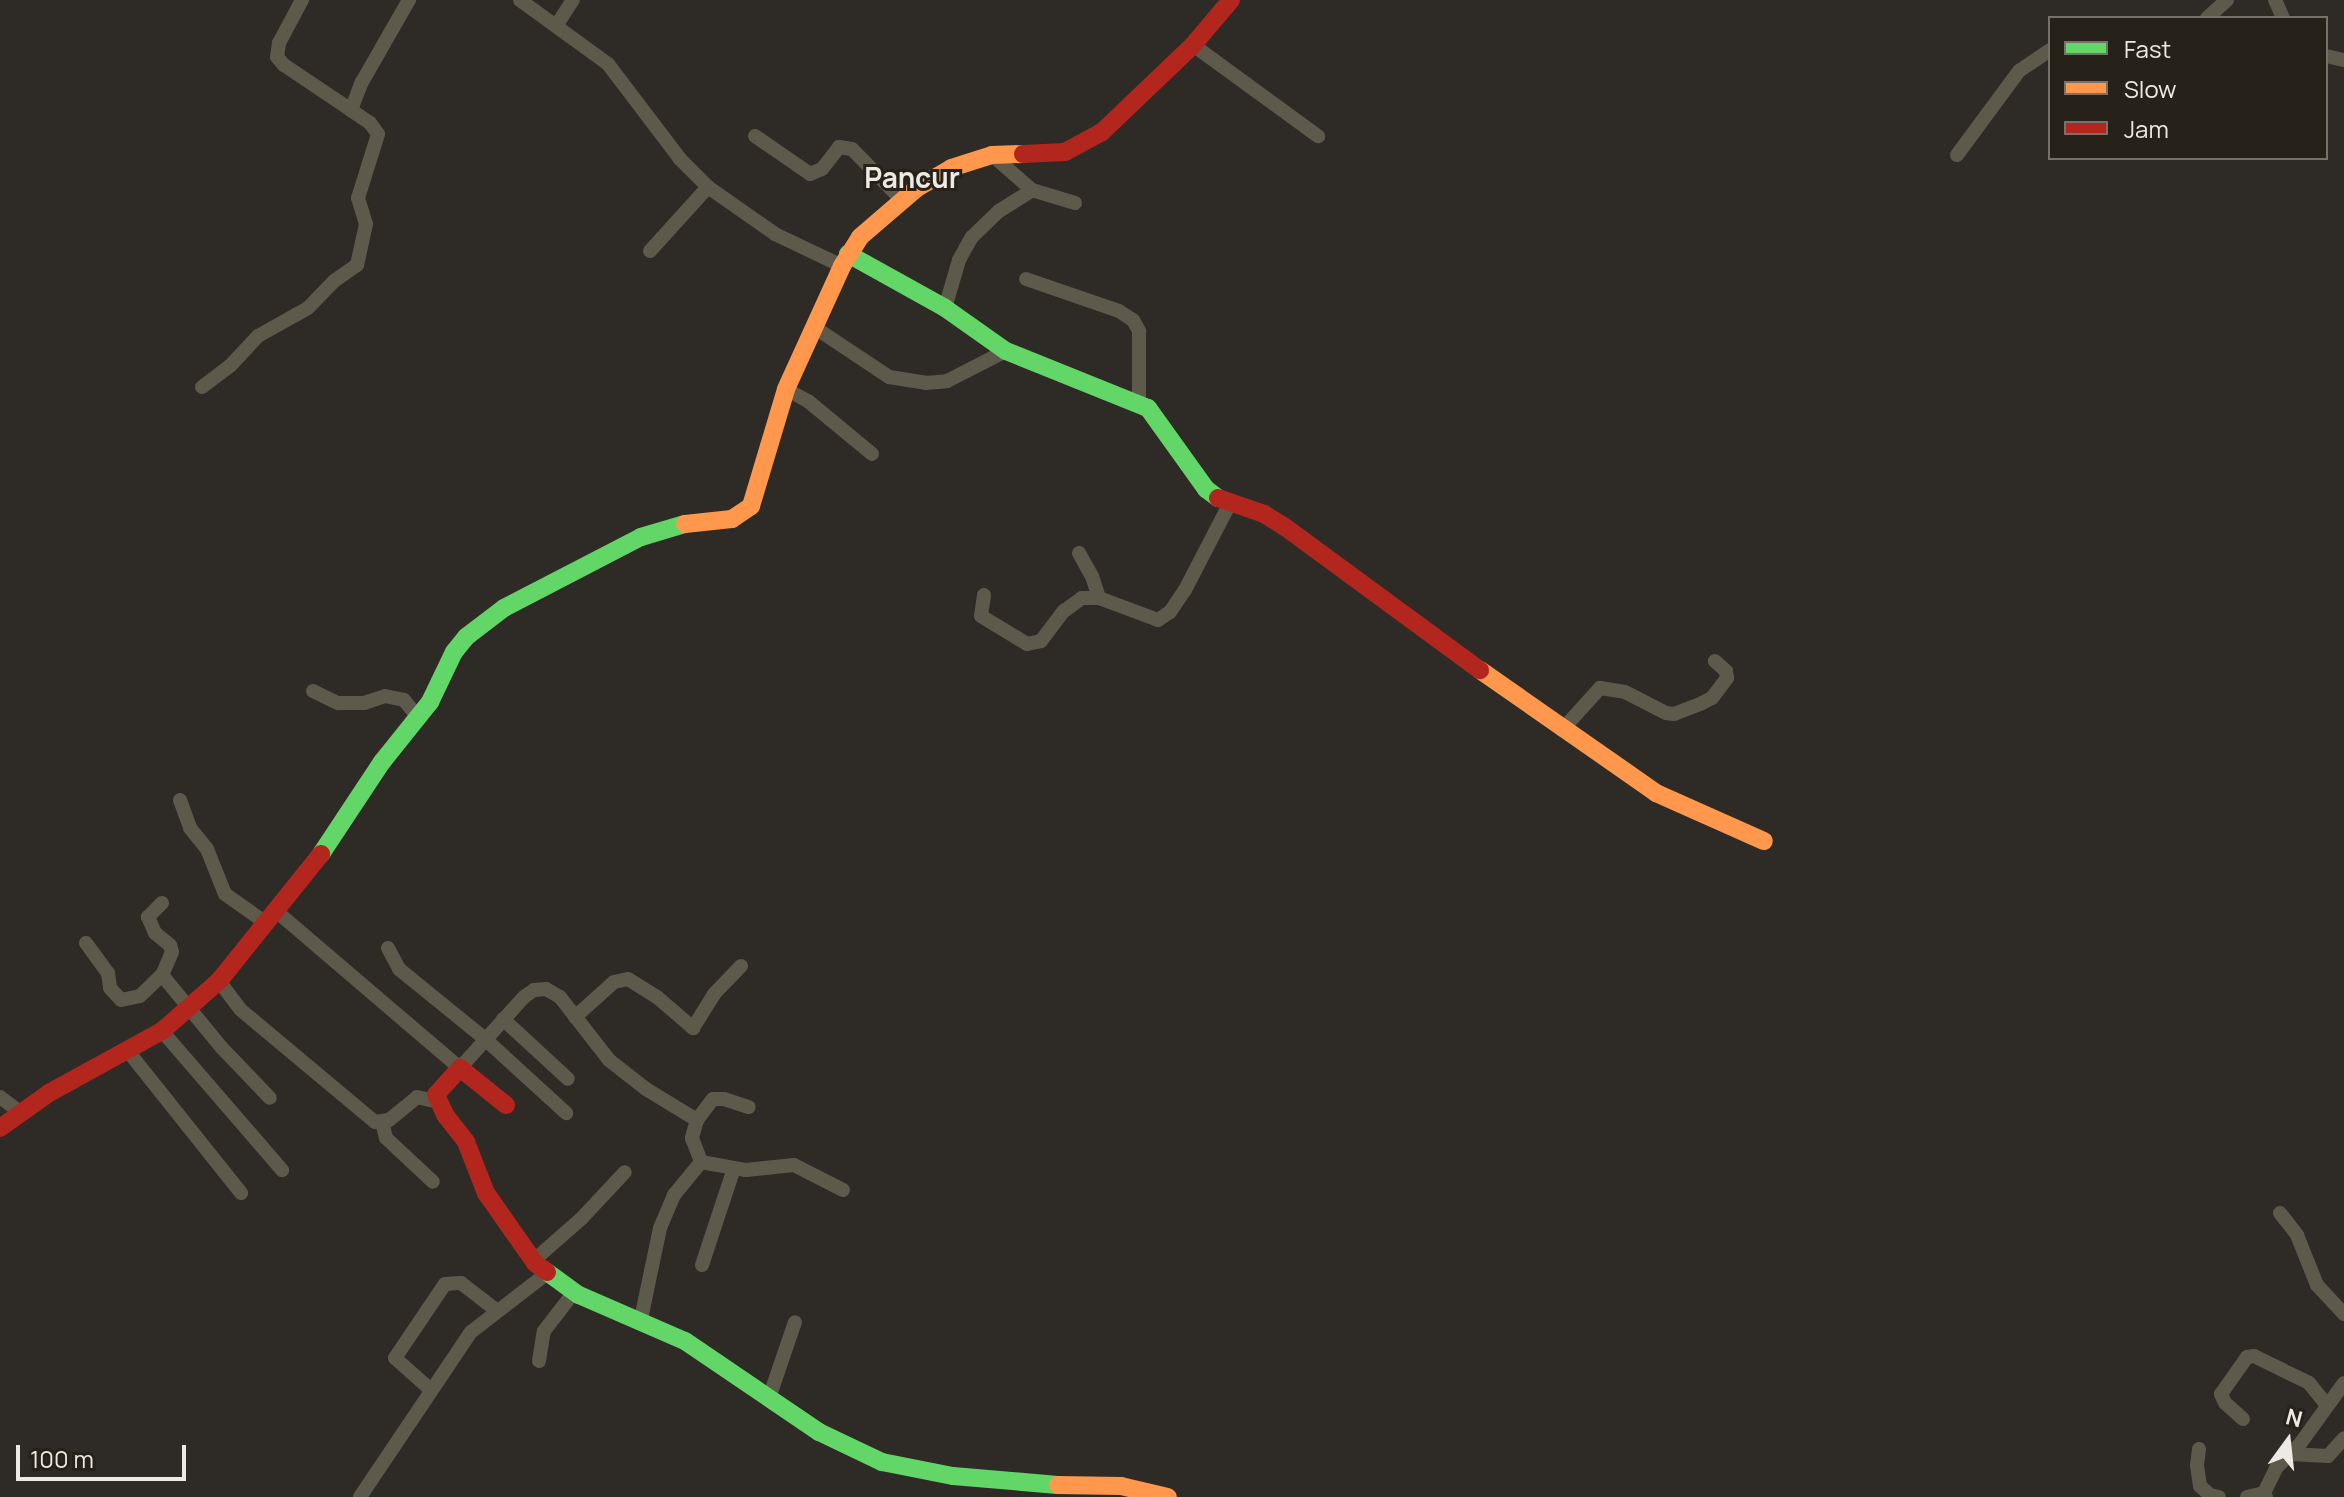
<!DOCTYPE html>
<style>
body{margin:0}
#map{position:relative;width:2344px;height:1497px;overflow:hidden;background:#2e2b26;font-family:Manrope,sans-serif}
div>[style]{position:absolute}
.street>*{height:14px;margin:-7px;padding:0 7px;transform-origin:7px;border-radius:7px;background:#5d5a4c}
.fast>*{height:18px;margin:-9px;padding:0 9px;transform-origin:9px;border-radius:9px;background:#63d668}
.slow>*{height:18px;margin:-9px;padding:0 9px;transform-origin:9px;border-radius:9px;background:#ff974d}
.jam>*{height:18px;margin:-9px;padding:0 9px;transform-origin:9px;border-radius:9px;background:#b3261e}
span{translate:-50% -50%;white-space:nowrap;text-align:center;line-height:1.15;-webkit-text-stroke:6px #272219;paint-order:stroke}
.quarter-label{font-size:28px;color:#ede9e3;font-weight:700}
.legend{position:absolute;left:2048px;top:16px;width:280px;height:144px;box-sizing:border-box;background:#272219;border:2px solid #76726a;margin:0;padding:10px 14px;list-style:none;font-size:24px;color:#ede9e3}
.legend li{display:flex;align-items:center;gap:16px;height:40px}
.legend b{width:40px;border:2px solid #76726a}
.north{position:absolute;left:2248px;top:1401px;width:80px;height:80px;-webkit-text-stroke:6px #272219;paint-order:stroke;rotate:15deg;font-size:22px;font-weight:700;line-height:32px;text-align:center;color:#ede9e3}
.north::after{content:'';display:block;margin:auto;width:28px;height:36px;background:#ede9e3;clip-path:polygon(50% 0,100% 100%,50% 72%,0 100%)}
.scale{position:absolute;left:16px;top:1445px;width:170px;height:36px;box-sizing:border-box;border:4px solid #ede9e3;border-top:0;padding-left:10px;font-size:24px;line-height:28px;white-space:nowrap;color:#ede9e3;-webkit-text-stroke:6px #272219;paint-order:stroke}
</style>
<div id="map">
<div class="street">
<i style="left:302px;top:0;width:49px;rotate:118.1deg"></i>
<i style="left:279px;top:43px;width:14px;rotate:98deg"></i>
<i style="left:277px;top:57px;width:11px;rotate:49deg"></i>
<i style="left:284px;top:65px;width:81px;rotate:33.9deg"></i>
<i style="left:520px;top:0;width:109px;rotate:36deg"></i>
<i style="left:608px;top:64px;width:119px;rotate:52.8deg"></i>
<i style="left:680px;top:159px;width:40px;rotate:45deg"></i>
<i style="left:708px;top:187px;width:82px;rotate:35deg"></i>
<i style="left:775px;top:234px;width:74px;rotate:25.5deg"></i>
<i style="left:2275px;top:0;width:20px;rotate:66deg"></i>
<i style="left:2207px;top:18px;width:27px;rotate:-42deg"></i>
<i style="left:556px;top:26px;width:31px;rotate:-57deg"></i>
<i style="left:1193px;top:45px;width:155px;rotate:36.1deg"></i>
<i style="left:2326px;top:56px;width:18px;rotate:13deg"></i>
<i style="left:755px;top:136px;width:67px;rotate:34.6deg"></i>
<i style="left:810px;top:174px;width:13px;rotate:-23deg"></i>
<i style="left:822px;top:169px;width:28px;rotate:-52deg"></i>
<i style="left:839px;top:147px;width:13px;rotate:9deg"></i>
<i style="left:852px;top:149px;width:71px;rotate:45.6deg"></i>
<i style="left:992px;top:155px;width:53px;rotate:41.2deg"></i>
<i style="left:1032px;top:190px;width:45px;rotate:16.8deg"></i>
<i style="left:1957px;top:155px;width:104px;rotate:-53.6deg"></i>
<i style="left:2019px;top:71px;width:37px;rotate:-34deg"></i>
<i style="left:650px;top:251px;width:86px;rotate:-47.8deg"></i>
<i style="left:1026px;top:279px;width:98px;rotate:19deg"></i>
<i style="left:1119px;top:311px;width:17px;rotate:33deg"></i>
<i style="left:1133px;top:320px;width:13px;rotate:61deg"></i>
<i style="left:1139px;top:331px;width:71px;rotate:90deg"></i>
<i style="left:945px;top:308px;width:50px;rotate:-73.7deg"></i>
<i style="left:959px;top:260px;width:26px;rotate:-61deg"></i>
<i style="left:972px;top:237px;width:37px;rotate:-44deg"></i>
<i style="left:999px;top:211px;width:39px;rotate:-32deg"></i>
<i style="left:814px;top:327px;width:90px;rotate:33.7deg"></i>
<i style="left:889px;top:377px;width:37px;rotate:9deg"></i>
<i style="left:926px;top:383px;width:21px;rotate:-5deg"></i>
<i style="left:947px;top:381px;width:66px;rotate:-27deg"></i>
<i style="left:202px;top:387px;width:35px;rotate:-37deg"></i>
<i style="left:230px;top:366px;width:41px;rotate:-47deg"></i>
<i style="left:258px;top:336px;width:57px;rotate:-29.2deg"></i>
<i style="left:308px;top:308px;width:37px;rotate:-46deg"></i>
<i style="left:334px;top:281px;width:28px;rotate:-35deg"></i>
<i style="left:357px;top:265px;width:42px;rotate:-77.6deg"></i>
<i style="left:366px;top:224px;width:27px;rotate:-107deg"></i>
<i style="left:358px;top:198px;width:67px;rotate:-72.6deg"></i>
<i style="left:378px;top:134px;width:14px;rotate:-126deg"></i>
<i style="left:370px;top:123px;width:23px;rotate:-146deg"></i>
<i style="left:351px;top:110px;width:30px;rotate:-69deg"></i>
<i style="left:362px;top:82px;width:95px;rotate:-60.2deg"></i>
<i style="left:786px;top:389px;width:25px;rotate:29deg"></i>
<i style="left:808px;top:401px;width:83px;rotate:39.6deg"></i>
<i style="left:1079px;top:553px;width:26px;rotate:61deg"></i>
<i style="left:1092px;top:576px;width:23px;rotate:72deg"></i>
<i style="left:984px;top:595px;width:21px;rotate:98deg"></i>
<i style="left:981px;top:616px;width:54px;rotate:31.3deg"></i>
<i style="left:1027px;top:644px;width:14px;rotate:-12deg"></i>
<i style="left:1041px;top:641px;width:38px;rotate:-53deg"></i>
<i style="left:1064px;top:611px;width:22px;rotate:-36deg"></i>
<i style="left:1082px;top:598px;width:17px"></i>
<i style="left:1099px;top:598px;width:63px;rotate:20.4deg"></i>
<i style="left:1158px;top:620px;width:14px;rotate:-34deg"></i>
<i style="left:1170px;top:612px;width:27px;rotate:-56deg"></i>
<i style="left:1185px;top:590px;width:96px;rotate:-62.6deg"></i>
<i style="left:313px;top:691px;width:28px;rotate:26deg"></i>
<i style="left:338px;top:703px;width:26px"></i>
<i style="left:364px;top:703px;width:22px;rotate:-18deg"></i>
<i style="left:385px;top:696px;width:19px;rotate:12deg"></i>
<i style="left:404px;top:700px;width:22px;rotate:51deg"></i>
<i style="left:1562px;top:730px;width:57px;rotate:-47.9deg"></i>
<i style="left:1600px;top:688px;width:25px;rotate:9deg"></i>
<i style="left:1625px;top:692px;width:46px;rotate:27.1deg"></i>
<i style="left:1666px;top:713px;width:8px;rotate:7deg"></i>
<i style="left:1674px;top:714px;width:30px;rotate:-21deg"></i>
<i style="left:1702px;top:703px;width:11px;rotate:-27deg"></i>
<i style="left:1712px;top:698px;width:25px;rotate:-53deg"></i>
<i style="left:1727px;top:678px;width:7px;rotate:-98deg"></i>
<i style="left:1726px;top:671px;width:15px;rotate:-138deg"></i>
<i style="left:180px;top:800px;width:30px;rotate:70deg"></i>
<i style="left:190px;top:828px;width:27px;rotate:51deg"></i>
<i style="left:207px;top:849px;width:48px;rotate:68.2deg"></i>
<i style="left:225px;top:894px;width:50px;rotate:35.3deg"></i>
<i style="left:162px;top:903px;width:20px;rotate:135deg"></i>
<i style="left:148px;top:917px;width:17px;rotate:66deg"></i>
<i style="left:155px;top:933px;width:19px;rotate:39deg"></i>
<i style="left:170px;top:945px;width:7px;rotate:74deg"></i>
<i style="left:172px;top:952px;width:25px;rotate:113deg"></i>
<i style="left:162px;top:975px;width:94px;rotate:50.6deg"></i>
<i style="left:222px;top:1048px;width:69px;rotate:46.2deg"></i>
<i style="left:276px;top:911px;width:242px;rotate:40.5deg"></i>
<i style="left:460px;top:1068px;width:96px;rotate:-48deg"></i>
<i style="left:524px;top:997px;width:12px;rotate:-35deg"></i>
<i style="left:534px;top:990px;width:12px;rotate:-5deg"></i>
<i style="left:546px;top:989px;width:16px;rotate:30deg"></i>
<i style="left:560px;top:997px;width:80px;rotate:52.1deg"></i>
<i style="left:609px;top:1060px;width:47px;rotate:38.1deg"></i>
<i style="left:646px;top:1089px;width:60px;rotate:31.3deg"></i>
<i style="left:697px;top:1120px;width:19px;rotate:106deg"></i>
<i style="left:692px;top:1138px;width:26px;rotate:69deg"></i>
<i style="left:701px;top:1162px;width:46px;rotate:10.1deg"></i>
<i style="left:746px;top:1170px;width:48px;rotate:-5.9deg"></i>
<i style="left:794px;top:1165px;width:55px;rotate:27deg"></i>
<i style="left:86px;top:943px;width:37px;rotate:54deg"></i>
<i style="left:108px;top:973px;width:15px;rotate:82deg"></i>
<i style="left:110px;top:988px;width:16px;rotate:47deg"></i>
<i style="left:121px;top:1000px;width:19px;rotate:-12deg"></i>
<i style="left:140px;top:996px;width:30px;rotate:-44deg"></i>
<i style="left:388px;top:948px;width:24px;rotate:62deg"></i>
<i style="left:399px;top:969px;width:111px;rotate:39.1deg"></i>
<i style="left:485px;top:1039px;width:110px;rotate:42.4deg"></i>
<i style="left:219px;top:981px;width:36px;rotate:53deg"></i>
<i style="left:241px;top:1010px;width:175px;rotate:39.9deg"></i>
<i style="left:375px;top:1122px;width:14px;rotate:-8deg"></i>
<i style="left:389px;top:1120px;width:36px;rotate:-39deg"></i>
<i style="left:417px;top:1097px;width:23px;rotate:13deg"></i>
<i style="left:575px;top:1017px;width:52px;rotate:-41.9deg"></i>
<i style="left:614px;top:982px;width:14px;rotate:-12deg"></i>
<i style="left:628px;top:979px;width:34px;rotate:32deg"></i>
<i style="left:657px;top:997px;width:48px;rotate:40.7deg"></i>
<i style="left:693px;top:1028px;width:40px;rotate:-58deg"></i>
<i style="left:714px;top:994px;width:39px;rotate:-46deg"></i>
<i style="left:503px;top:1019px;width:88px;rotate:42.7deg"></i>
<i style="left:162px;top:1031px;width:184px;rotate:49.2deg"></i>
<i style="left:127px;top:1050px;width:183px;rotate:51.4deg"></i>
<i style="left:0;top:1097px;width:26px;rotate:37deg"></i>
<i style="left:697px;top:1120px;width:26px;rotate:-53deg"></i>
<i style="left:713px;top:1099px;width:11px"></i>
<i style="left:724px;top:1099px;width:26px;rotate:18deg"></i>
<i style="left:382px;top:1122px;width:16px;rotate:76deg"></i>
<i style="left:386px;top:1138px;width:64px;rotate:43.1deg"></i>
<i style="left:2280px;top:1213px;width:28px;rotate:52deg"></i>
<i style="left:2297px;top:1235px;width:54px;rotate:68.2deg"></i>
<i style="left:2317px;top:1285px;width:40px;rotate:47deg"></i>
<i style="left:533px;top:1261px;width:64px;rotate:-41.2deg"></i>
<i style="left:581px;top:1219px;width:64px;rotate:-46.9deg"></i>
<i style="left:702px;top:1265px;width:102px;rotate:-71.7deg"></i>
<i style="left:641px;top:1319px;width:93px;rotate:-78.2deg"></i>
<i style="left:660px;top:1228px;width:36px;rotate:-67deg"></i>
<i style="left:674px;top:1195px;width:43px;rotate:-50.7deg"></i>
<i style="left:539px;top:1361px;width:30px;rotate:-81deg"></i>
<i style="left:544px;top:1331px;width:49px;rotate:-52.4deg"></i>
<i style="left:431px;top:1390px;width:48px;rotate:-138.4deg"></i>
<i style="left:395px;top:1358px;width:89px;rotate:-56deg"></i>
<i style="left:445px;top:1284px;width:16px;rotate:-4deg"></i>
<i style="left:461px;top:1283px;width:44px;rotate:37.6deg"></i>
<i style="left:769px;top:1398px;width:80px;rotate:-71.1deg"></i>
<i style="left:2243px;top:1419px;width:24px;rotate:-138deg"></i>
<i style="left:2225px;top:1403px;width:10px;rotate:-114deg"></i>
<i style="left:2221px;top:1394px;width:45px;rotate:-54.9deg"></i>
<i style="left:2247px;top:1357px;width:7px;rotate:-8deg"></i>
<i style="left:2254px;top:1356px;width:61px;rotate:26.1deg"></i>
<i style="left:2309px;top:1383px;width:27px;rotate:51deg"></i>
<i style="left:2199px;top:1449px;width:16px;rotate:97deg"></i>
<i style="left:2197px;top:1465px;width:21px;rotate:82deg"></i>
<i style="left:2200px;top:1486px;width:13px;rotate:42deg"></i>
<i style="left:2210px;top:1495px;width:9px;rotate:13deg"></i>
<i style="left:2289px;top:1454px;width:39px;rotate:3deg"></i>
<i style="left:2328px;top:1456px;width:24px;rotate:-48deg"></i>
<i style="left:360px;top:1497px;width:199px;rotate:-56.1deg"></i>
<i style="left:471px;top:1332px;width:95px;rotate:-37.7deg"></i>
<i style="left:2247px;top:1497px;width:17px;rotate:-13deg"></i>
<i style="left:2266px;top:1497px;width:4px;rotate:-117deg"></i>
<i style="left:2264px;top:1493px;width:28px;rotate:-64deg"></i>
<i style="left:2276px;top:1468px;width:34px;rotate:-45deg"></i>
<i style="left:2300px;top:1444px;width:75px;rotate:-54.2deg"></i>
</div>
<div class="fast">
<i style="left:848px;top:254px;width:111px;rotate:29.1deg"></i>
<i style="left:945px;top:308px;width:75px;rotate:35.2deg"></i>
<i style="left:1006px;top:351px;width:153px;rotate:21.9deg"></i>
<i style="left:1148px;top:408px;width:100px;rotate:54.4deg"></i>
<i style="left:1206px;top:489px;width:15px;rotate:37deg"></i>
<i style="left:321px;top:854px;width:110px;rotate:-56.5deg"></i>
<i style="left:382px;top:762px;width:77px;rotate:-51.3deg"></i>
<i style="left:430px;top:702px;width:55px;rotate:-64.4deg"></i>
<i style="left:454px;top:652px;width:19px;rotate:-51deg"></i>
<i style="left:466px;top:637px;width:48px;rotate:-37.3deg"></i>
<i style="left:504px;top:608px;width:154px;rotate:-27.4deg"></i>
<i style="left:641px;top:537px;width:46px;rotate:-16.5deg"></i>
<i style="left:547px;top:1272px;width:39px;rotate:36deg"></i>
<i style="left:579px;top:1295px;width:116px;rotate:23.5deg"></i>
<i style="left:685px;top:1341px;width:162px;rotate:34.2deg"></i>
<i style="left:819px;top:1432px;width:70px;rotate:25.5deg"></i>
<i style="left:882px;top:1462px;width:72px;rotate:11.2deg"></i>
<i style="left:953px;top:1476px;width:105px;rotate:4.9deg"></i>
</div>
<div class="slow">
<i style="left:685px;top:524px;width:47px;rotate:-6.1deg"></i>
<i style="left:732px;top:519px;width:23px;rotate:-34deg"></i>
<i style="left:751px;top:506px;width:122px;rotate:-73.3deg"></i>
<i style="left:786px;top:389px;width:135px;rotate:-65.5deg"></i>
<i style="left:842px;top:266px;width:34px;rotate:-58deg"></i>
<i style="left:860px;top:237px;width:75px;rotate:-40.7deg"></i>
<i style="left:917px;top:188px;width:39px;rotate:-30deg"></i>
<i style="left:951px;top:168px;width:43px;rotate:-17.6deg"></i>
<i style="left:992px;top:155px;width:31px;rotate:-2deg"></i>
<i style="left:1480px;top:670px;width:215px;rotate:34.9deg"></i>
<i style="left:1656px;top:793px;width:118px;rotate:24deg"></i>
<i style="left:1058px;top:1485px;width:63px;rotate:0.9deg"></i>
<i style="left:1121px;top:1486px;width:48px;rotate:13.2deg"></i>
</div>
<div class="jam">
<i style="left:1023px;top:154px;width:42px;rotate:-2.7deg"></i>
<i style="left:1065px;top:152px;width:42px;rotate:-28.4deg"></i>
<i style="left:1102px;top:132px;width:126px;rotate:-43.7deg"></i>
<i style="left:1193px;top:45px;width:59px;rotate:-49.8deg"></i>
<i style="left:1218px;top:498px;width:49px;rotate:19.2deg"></i>
<i style="left:1264px;top:514px;width:25px;rotate:32deg"></i>
<i style="left:1285px;top:527px;width:242px;rotate:36.3deg"></i>
<i style="left:506px;top:1105px;width:59px;rotate:-141.2deg"></i>
<i style="left:460px;top:1068px;width:36px;rotate:132deg"></i>
<i style="left:436px;top:1095px;width:23px;rotate:65deg"></i>
<i style="left:446px;top:1116px;width:33px;rotate:52deg"></i>
<i style="left:466px;top:1142px;width:55px;rotate:68.6deg"></i>
<i style="left:486px;top:1193px;width:85px;rotate:55deg"></i>
<i style="left:535px;top:1263px;width:15px;rotate:37deg"></i>
<i style="left:0;top:1128px;width:60px;rotate:-35.5deg"></i>
<i style="left:49px;top:1093px;width:129px;rotate:-28.8deg"></i>
<i style="left:162px;top:1031px;width:76px;rotate:-41.3deg"></i>
<i style="left:219px;top:981px;width:163px;rotate:-51.2deg"></i>
</div>
<div class="quarter-label">
<span style="left:912px;top:177px">Pancur</span>
</div>
<ul class="legend">
<li><b style="height:10px;background:#63d668"></b>Fast</li>
<li><b style="height:10px;background:#ff974d"></b>Slow</li>
<li><b style="height:10px;background:#b3261e"></b>Jam</li>
</ul>
<div class="north">N</div>
<div class="scale">100 m</div>
</div>
